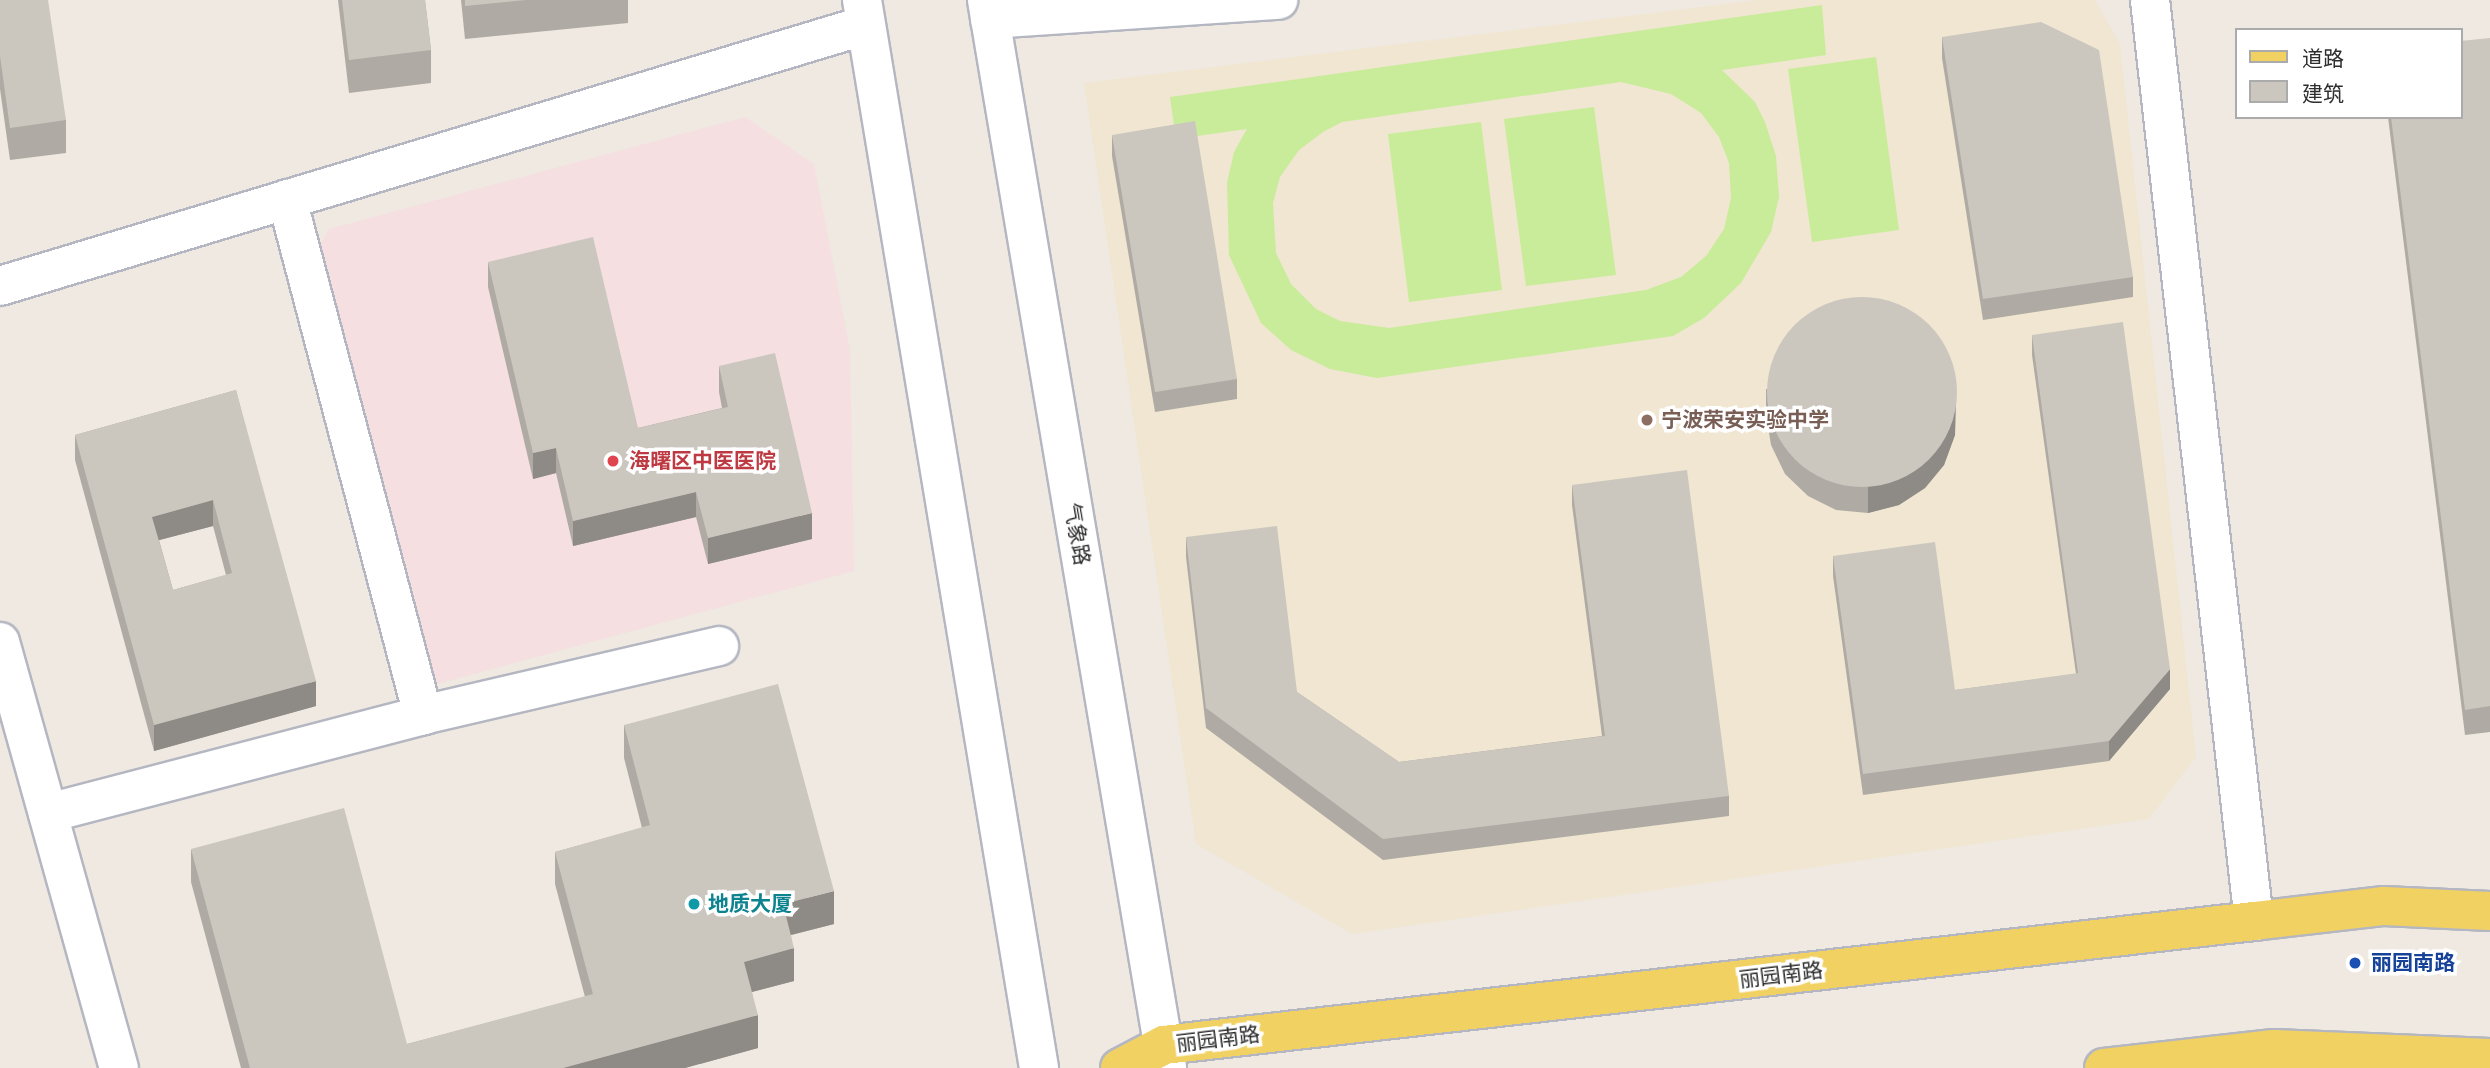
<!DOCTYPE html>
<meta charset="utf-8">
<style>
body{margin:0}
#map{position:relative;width:2490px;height:1068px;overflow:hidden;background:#efe9e1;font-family:"Fira Sans","Noto Sans SC",sans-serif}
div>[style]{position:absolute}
.education>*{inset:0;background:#f0e6d1}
.medical>*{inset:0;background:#f5dfe0}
.pitch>*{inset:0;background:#c9ec9a}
.roads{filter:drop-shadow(2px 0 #b4b7c1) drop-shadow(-2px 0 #b4b7c1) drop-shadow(0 2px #b4b7c1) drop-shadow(0 -2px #b4b7c1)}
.minor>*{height:38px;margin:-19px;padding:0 19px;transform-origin:19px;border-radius:19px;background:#fff}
.major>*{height:38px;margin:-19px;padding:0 19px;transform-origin:19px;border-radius:19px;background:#f2d163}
.wall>*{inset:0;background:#afaba4}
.shaded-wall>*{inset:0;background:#8e8b86}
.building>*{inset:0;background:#cbc7bf}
.round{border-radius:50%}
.dots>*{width:19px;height:19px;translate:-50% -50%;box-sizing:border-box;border:4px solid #fff;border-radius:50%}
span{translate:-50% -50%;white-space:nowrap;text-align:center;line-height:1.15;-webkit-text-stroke:7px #fff;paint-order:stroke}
.education-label{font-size:21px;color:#785e54;font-weight:700}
.left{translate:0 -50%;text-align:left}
.health-label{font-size:21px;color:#be3a42;font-weight:700}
.street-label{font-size:21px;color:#2e2e2e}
.culture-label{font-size:21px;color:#0d838f;font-weight:700}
.transit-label{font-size:21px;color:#164399;font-weight:700}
.legend{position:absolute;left:2235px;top:28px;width:228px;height:91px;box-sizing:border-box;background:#fff;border:2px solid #ababab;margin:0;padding:9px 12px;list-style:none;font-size:21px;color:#2e2e2e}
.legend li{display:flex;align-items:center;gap:14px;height:35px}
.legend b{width:35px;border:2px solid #ababab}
</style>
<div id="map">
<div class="education">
<i style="clip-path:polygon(1758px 0,2095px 0,2120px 44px,2196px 757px,2149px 819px,1352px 934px,1196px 844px,1084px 83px)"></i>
</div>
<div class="medical">
<i style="clip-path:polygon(745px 117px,814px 164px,850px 350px,854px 571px,433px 685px,317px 250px,329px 229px)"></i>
</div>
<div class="pitch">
<i style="clip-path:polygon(evenodd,1822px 5px,1826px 55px,1722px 70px,1755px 102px,1765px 122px,1776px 156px,1779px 197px,1771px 232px,1741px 283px,1704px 318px,1673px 336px,1377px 378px,1330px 369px,1291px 350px,1261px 323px,1229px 255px,1227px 183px,1234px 152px,1247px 129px,1176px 139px,1170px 97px,1822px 5px,1621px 82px,1671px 94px,1701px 113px,1719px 137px,1729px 163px,1731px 198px,1724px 229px,1706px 256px,1681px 277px,1646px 290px,1389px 328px,1340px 321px,1316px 309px,1291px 284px,1276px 253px,1273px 203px,1280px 177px,1299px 150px,1323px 132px,1342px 122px,1621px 82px)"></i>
<i style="clip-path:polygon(1876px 57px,1899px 230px,1812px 242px,1788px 69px)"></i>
<i style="clip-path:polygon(1594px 107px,1616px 275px,1526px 286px,1504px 119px)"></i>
<i style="clip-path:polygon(1481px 122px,1502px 290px,1409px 302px,1388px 134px)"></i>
</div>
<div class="roads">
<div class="minor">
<i style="left:862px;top:0;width:1083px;rotate:80.59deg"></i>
<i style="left:987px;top:0;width:1083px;rotate:80.43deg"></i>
<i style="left:2150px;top:0;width:927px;rotate:83.56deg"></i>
<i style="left:990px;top:19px;width:289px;rotate:-3.8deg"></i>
<i style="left:287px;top:199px;width:534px;rotate:75.23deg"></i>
<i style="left:0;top:286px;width:904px;rotate:-16.77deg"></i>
<i style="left:0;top:642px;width:442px;rotate:74.4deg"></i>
<i style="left:48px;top:813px;width:388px;rotate:-14.6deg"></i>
<i style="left:423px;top:715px;width:304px;rotate:-13.1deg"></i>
</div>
<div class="major">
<i style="left:1120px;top:1068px;width:50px;rotate:-27.6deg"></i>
<i style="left:1164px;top:1045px;width:1097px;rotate:-6.49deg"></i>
<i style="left:2254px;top:921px;width:131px;rotate:-6.6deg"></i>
<i style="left:2384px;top:906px;width:106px;rotate:2.7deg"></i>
<i style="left:2104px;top:1068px;width:171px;rotate:-6.4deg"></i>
<i style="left:2274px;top:1049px;width:216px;rotate:2.4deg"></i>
</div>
</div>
<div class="wall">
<i style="clip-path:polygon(0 0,66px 120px,66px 153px,10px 160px,0 89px)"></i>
<i style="clip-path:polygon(338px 0,425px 0,431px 50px,431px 83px,349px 93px)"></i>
<i style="clip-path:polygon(461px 0,628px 0,628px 23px,465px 39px)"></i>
<i style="clip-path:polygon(1942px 37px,2133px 277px,2133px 297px,1983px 320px,1942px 58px)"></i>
<i style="clip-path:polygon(2490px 38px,2490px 732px,2465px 735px,2388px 117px,2460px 117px)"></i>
<i style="clip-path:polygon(1112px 135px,1237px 379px,1237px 399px,1155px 412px,1112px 156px)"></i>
<i style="clip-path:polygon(488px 262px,638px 428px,722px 408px,719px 392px,719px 366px,812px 539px,708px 564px,696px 517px,573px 546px,556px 473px,533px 479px,488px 287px)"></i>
<i style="clip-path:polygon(2032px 335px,2170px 689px,2109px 761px,1863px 795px,1833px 576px,1833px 556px,1955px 690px,2076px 674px,2032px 355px)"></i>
<i style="clip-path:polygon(1766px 389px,1956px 404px,1955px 435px,1944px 465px,1925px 488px,1899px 505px,1868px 513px,1836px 510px,1808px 496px,1785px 474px,1771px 445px,1766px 414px)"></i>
<i style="clip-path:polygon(evenodd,236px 390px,316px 706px,154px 751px,75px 460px,75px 435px,236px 390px,213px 526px,226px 575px,173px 590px,159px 540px,213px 526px)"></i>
<i style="clip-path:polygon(1572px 485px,1729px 796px,1729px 816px,1383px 860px,1206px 728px,1186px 557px,1186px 537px,1297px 692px,1399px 762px,1602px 736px,1572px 505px)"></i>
<i style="clip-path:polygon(624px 725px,834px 924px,791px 935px,794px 981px,752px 992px,758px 1048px,685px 1068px,241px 1068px,191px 882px,191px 849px,407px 1044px,585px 997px,555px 884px,555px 852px,642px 828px,624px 758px)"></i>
</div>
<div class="shaded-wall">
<i style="clip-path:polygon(1956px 378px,1955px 435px,1944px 465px,1925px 488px,1899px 505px,1868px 513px,1868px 487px)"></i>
<i style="clip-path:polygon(556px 448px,556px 473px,533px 479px,533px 453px)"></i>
<i style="clip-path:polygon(696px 492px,696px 517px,573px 546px,573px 521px)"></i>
<i style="clip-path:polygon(213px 500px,213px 526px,152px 542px,152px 517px)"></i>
<i style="clip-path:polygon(812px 513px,812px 539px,708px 564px,708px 538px)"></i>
<i style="clip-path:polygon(2170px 669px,2170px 689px,2109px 761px,2109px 741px)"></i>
<i style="clip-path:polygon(316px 681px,316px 706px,154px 751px,154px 725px)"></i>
<i style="clip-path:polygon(834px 891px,834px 924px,783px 937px,783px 904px)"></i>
<i style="clip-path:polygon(794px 948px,794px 981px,744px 994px,744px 962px)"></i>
<i style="clip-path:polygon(758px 1015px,758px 1048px,685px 1068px,563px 1068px)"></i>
</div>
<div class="building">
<i style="clip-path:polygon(0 0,48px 0,66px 120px,10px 128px,0 56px)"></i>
<i style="clip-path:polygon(342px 0,425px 0,431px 50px,349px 60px)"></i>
<i style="clip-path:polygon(465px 0,526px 0,465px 6px)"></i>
<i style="clip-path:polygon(2041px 22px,2099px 50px,2133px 277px,1983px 299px,1942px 37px)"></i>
<i style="clip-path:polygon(2490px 38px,2490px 706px,2465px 710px,2391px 117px,2460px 117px,2460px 41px)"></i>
<i style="clip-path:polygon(1195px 121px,1237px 379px,1155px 392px,1112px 135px)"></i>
<i style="clip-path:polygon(593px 237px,638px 428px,728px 407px,719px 366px,775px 353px,812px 513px,708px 538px,696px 492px,573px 521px,556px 448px,533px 453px,488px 262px)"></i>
<i class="round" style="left:1767px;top:297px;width:190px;height:190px"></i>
<i style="clip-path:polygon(2123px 322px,2170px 669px,2109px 741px,1863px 774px,1833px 556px,1935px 542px,1955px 690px,2078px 673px,2032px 335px)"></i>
<i style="clip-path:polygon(evenodd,236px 390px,316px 681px,154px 725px,75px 435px,236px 390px,213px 500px,232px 573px,173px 590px,152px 517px,213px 500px)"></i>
<i style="clip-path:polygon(1687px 470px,1729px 796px,1383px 839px,1206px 708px,1186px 537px,1277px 526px,1297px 692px,1399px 762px,1605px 736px,1572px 485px)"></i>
<i style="clip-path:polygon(778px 684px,834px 891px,783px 904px,794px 948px,744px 962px,758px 1015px,563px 1068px,250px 1068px,191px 849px,344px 808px,407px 1044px,593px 994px,555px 852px,650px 825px,624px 725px)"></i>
</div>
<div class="dots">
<i style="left:1647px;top:420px;background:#8d6e63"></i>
<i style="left:613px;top:461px;background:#e0444e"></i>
<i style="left:694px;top:904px;background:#0f9aa8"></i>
<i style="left:2355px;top:963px;background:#1a4fb4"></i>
</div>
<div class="education-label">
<span class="left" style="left:1661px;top:420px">宁波荣安实验中学</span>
</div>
<div class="health-label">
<span class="left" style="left:629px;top:461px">海曙区中医医院</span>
</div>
<div class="street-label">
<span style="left:1077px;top:534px;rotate:80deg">气象路</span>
<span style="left:1781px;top:975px;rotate:-7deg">丽园南路</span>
<span style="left:1218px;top:1039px;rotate:-7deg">丽园南路</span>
</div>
<div class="culture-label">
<span class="left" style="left:708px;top:904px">地质大厦</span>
</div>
<div class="transit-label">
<span class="left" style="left:2371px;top:963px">丽园南路</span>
</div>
<ul class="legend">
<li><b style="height:9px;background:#f2d163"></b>道路</li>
<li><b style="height:19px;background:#cbc7bf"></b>建筑</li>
</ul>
</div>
